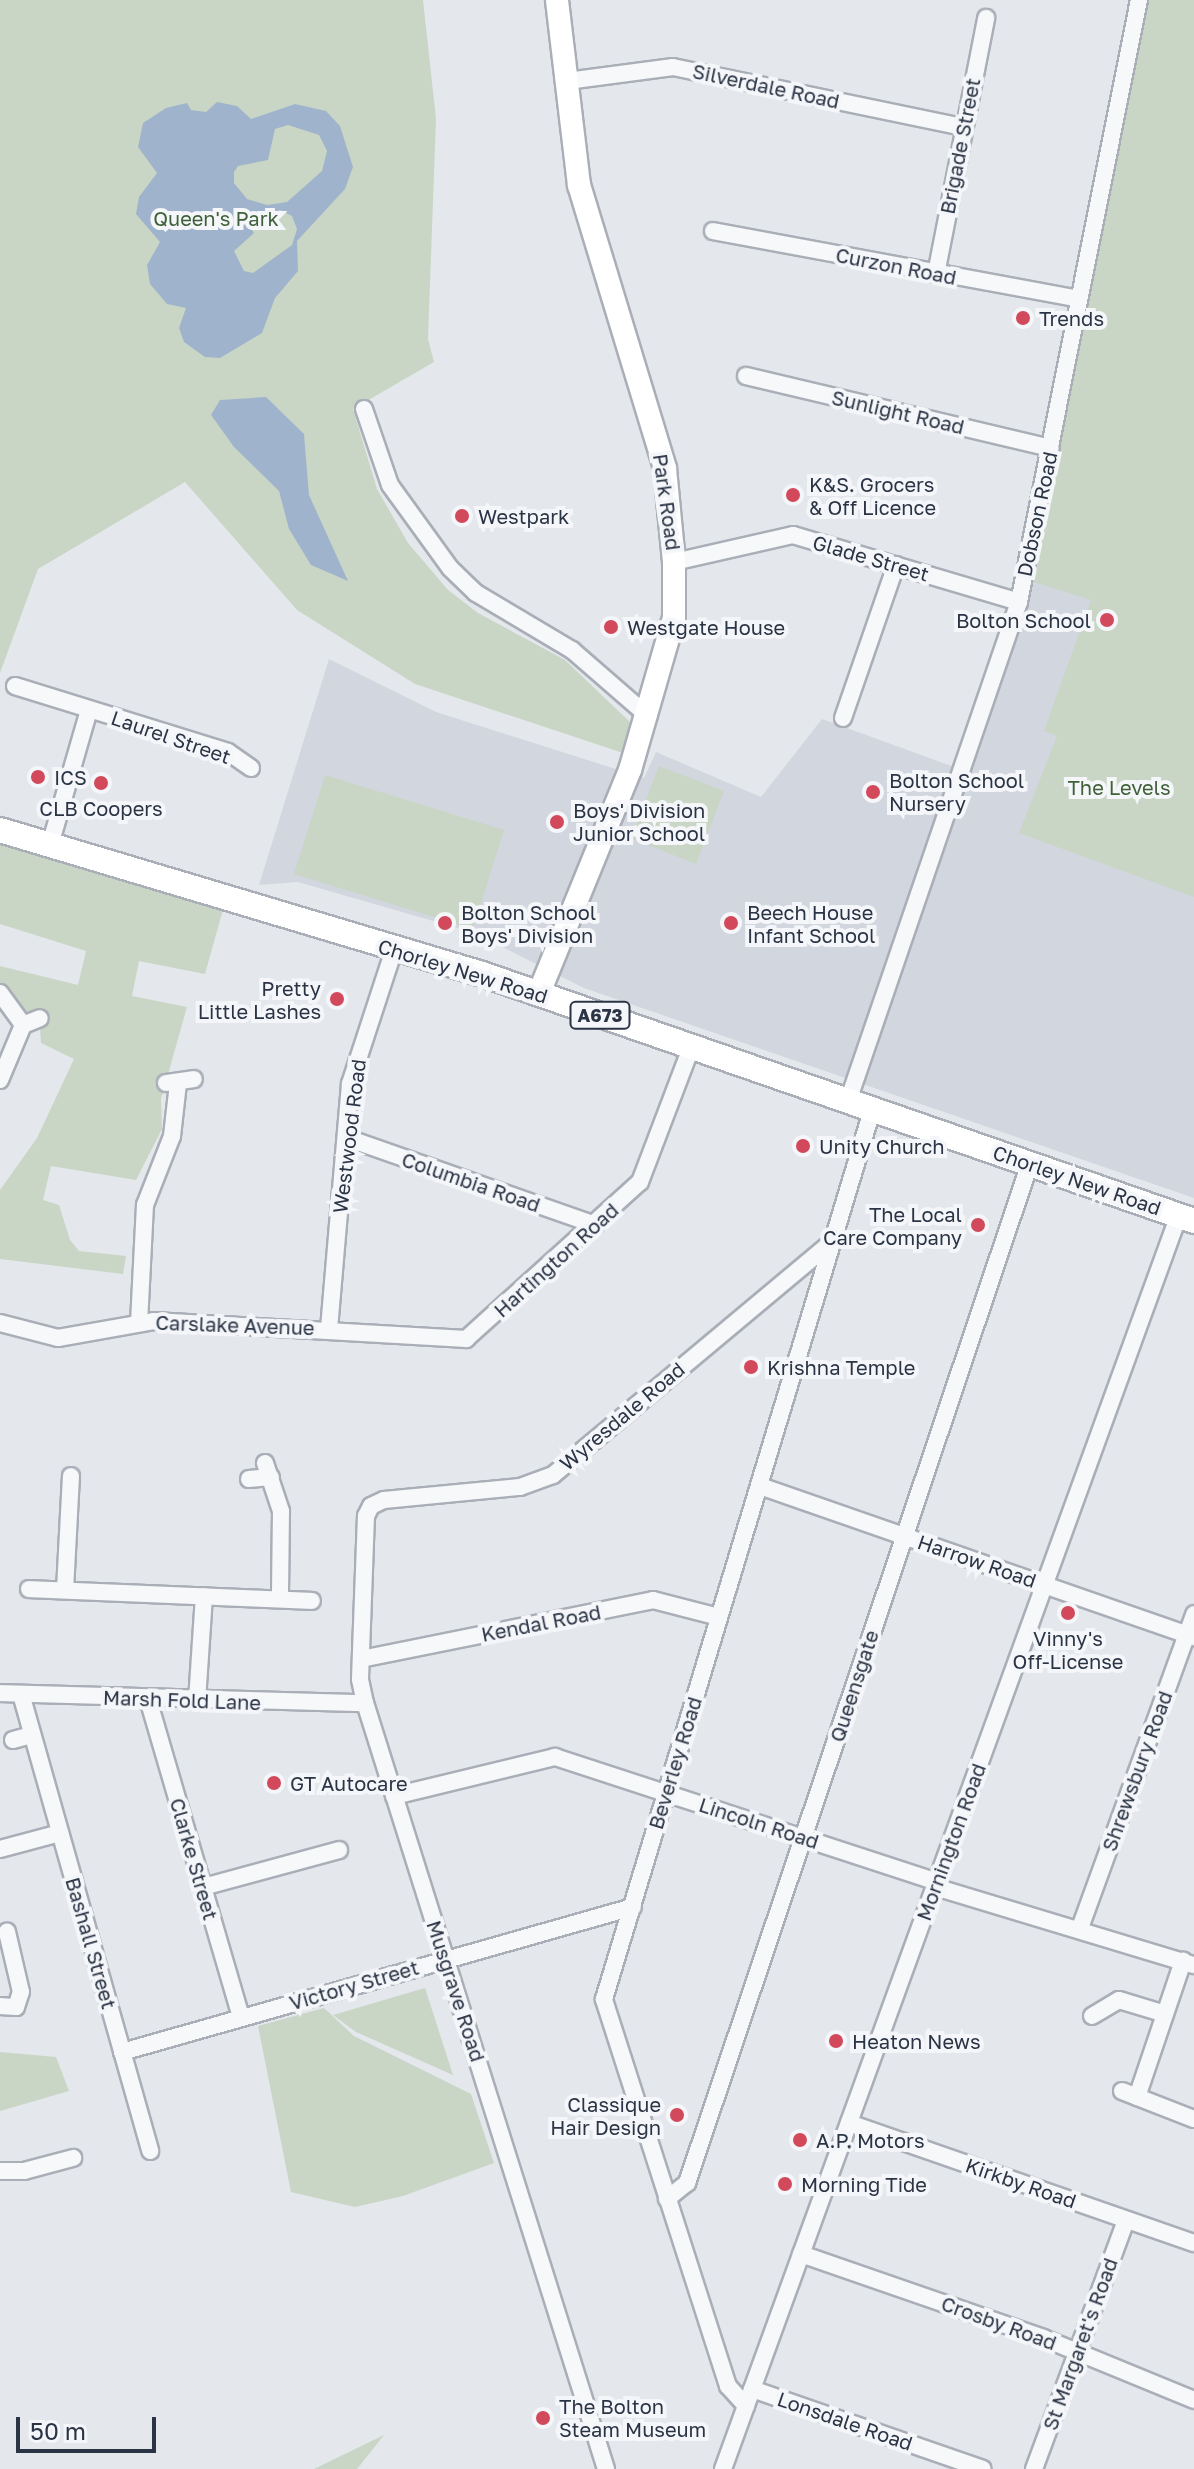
<!DOCTYPE html>
<style>
body{margin:0}
#map{position:relative;width:1194px;height:2469px;overflow:hidden;background:#e4e7ec;font-family:"Golos Text",sans-serif}
div>[style]{position:absolute}
.built>*{inset:0;background:#d2d6de}
.green>*{inset:0;background:#c9d6c5}
.water>*{inset:0;background:#9fb4cc}
.roads{filter:drop-shadow(2px 0 #a9aeb7) drop-shadow(-2px 0 #a9aeb7) drop-shadow(0 2px #a9aeb7) drop-shadow(0 -2px #a9aeb7)}
.street>*{height:16px;margin:-8px;padding:0 8px;transform-origin:8px;border-radius:8px;background:#f7f8fa}
.secondary>*{height:22px;margin:-11px;padding:0 11px;transform-origin:11px;border-radius:11px;background:#fff}
.primary>*{height:24px;margin:-12px;padding:0 12px;transform-origin:12px;border-radius:12px;background:#fff}
.dots>*{width:22px;height:22px;translate:-50% -50%;box-sizing:border-box;border:4px solid #f4f6f9;border-radius:50%}
span{translate:-50% -50%;white-space:nowrap;text-align:center;line-height:1.15;-webkit-text-stroke:8px #f4f6f9;paint-order:stroke}
.shield-label span{padding:2px 6px;background:#f4f6f9;border:2px solid;border-radius:6px;-webkit-text-stroke-width:0}
.shield-label{font-size:18px;color:#2b3445;font-weight:700}
.street-label{font-size:20px;color:#2b3445}
.park-label{font-size:20px;color:#3f6138}
.poi-label{font-size:20px;color:#2b3445}
.left{translate:0 -50%;text-align:left}
.right{translate:-100% -50%;text-align:right}
.scale{position:absolute;left:16px;top:2417px;width:140px;height:36px;box-sizing:border-box;border:4px solid #2b3445;border-top:0;padding-left:10px;font-size:24px;line-height:28px;white-space:nowrap;color:#2b3445;-webkit-text-stroke:6px #f4f6f9;paint-order:stroke}
</style>
<div id="map">
<div class="built">
<i style="clip-path:polygon(1147px 0,1194px 0,1194px 1198px,584px 988px,475px 933px,298px 882px,259px 885px,329px 659px,436px 712px,644px 778px,656px 752px,761px 797px,822px 719px,968px 772px,1034px 582px)"></i>
</div>
<div class="green">
<i style="clip-path:polygon(0 0,423px 0,436px 119px,428px 339px,434px 362px,353px 409px,377px 489px,408px 543px,448px 590px,478px 613px,565px 660px,632px 724px,623px 753px,415px 684px,297px 610px,185px 482px,38px 569px,0 673px)"></i>
<i style="clip-path:polygon(1147px 0,1194px 0,1194px 897px,1019px 833px,1057px 736px,1044px 731px,1091px 600px,1034px 582px)"></i>
<i style="clip-path:polygon(659px 766px,724px 791px,696px 864px,631px 838px)"></i>
<i style="clip-path:polygon(325px 775px,504px 830px,473px 929px,294px 874px)"></i>
<i style="clip-path:polygon(0 830px,226px 899px,205px 974px,139px 961px,132px 996px,187px 1007px,161px 1099px,162px 1129px,136px 1180px,51px 1166px,43px 1200px,59px 1205px,70px 1240px,79px 1251px,126px 1256px,123px 1274px,0 1259px,0 1190px,37px 1138px,74px 1059px,41px 1043px,39px 1013px,23px 1011px,0 985px,0 966px,78px 985px,86px 951px,0 924px)"></i>
<i style="clip-path:polygon(425px 1988px,453px 2075px,356px 2032px,333px 2015px)"></i>
<i style="clip-path:polygon(324px 2008px,354px 2036px,471px 2094px,494px 2163px,403px 2196px,355px 2207px,291px 2192px,258px 2026px)"></i>
<i style="clip-path:polygon(0 2052px,56px 2057px,69px 2091px,0 2111px)"></i>
<i style="clip-path:polygon(384px 2435px,357px 2469px,314px 2469px)"></i>
</div>
<div class="water">
<i style="clip-path:polygon(evenodd,217px 102px,237px 106px,251px 119px,295px 104px,326px 111px,340px 126px,353px 167px,345px 189px,297px 241px,298px 271px,275px 298px,262px 333px,220px 358px,205px 357px,184px 342px,179px 328px,186px 308px,167px 304px,150px 284px,147px 265px,160px 242px,136px 214px,139px 197px,157px 173px,138px 147px,143px 123px,166px 108px,187px 103px,191px 110px,206px 112px,217px 102px,288px 125px,319px 135px,327px 151px,322px 171px,287px 202px,267px 205px,247px 199px,234px 183px,234px 172px,238px 166px,268px 160px,275px 129px,288px 125px,217px 102px,280px 210px,292px 216px,297px 229px,292px 245px,253px 273px,244px 271px,234px 251px,254px 233px,247px 223px,280px 210px)"></i>
<i style="clip-path:polygon(266px 397px,304px 434px,309px 495px,348px 581px,311px 565px,289px 529px,279px 491px,234px 447px,211px 415px,220px 400px)"></i>
</div>
<div class="roads">
<div class="street">
<i style="left:567px;top:81px;width:107px;rotate:-7.5deg"></i>
<i style="left:673px;top:67px;width:297px;rotate:11.7deg"></i>
<i style="left:713px;top:231px;width:372px;rotate:10.5deg"></i>
<i style="left:936px;top:274px;width:261px;rotate:-78.9deg"></i>
<i style="left:746px;top:376px;width:313px;rotate:13.3deg"></i>
<i style="left:364px;top:409px;width:80px;rotate:71.1deg"></i>
<i style="left:390px;top:485px;width:102px;rotate:54.1deg"></i>
<i style="left:450px;top:568px;width:36px;rotate:44deg"></i>
<i style="left:476px;top:593px;width:112px;rotate:30.7deg"></i>
<i style="left:572px;top:650px;width:101px;rotate:41deg"></i>
<i style="left:674px;top:562px;width:122px;rotate:-12.8deg"></i>
<i style="left:793px;top:535px;width:236px;rotate:16.5deg"></i>
<i style="left:15px;top:686px;width:223px;rotate:17.2deg"></i>
<i style="left:228px;top:752px;width:28px;rotate:35deg"></i>
<i style="left:843px;top:718px;width:162px;rotate:-70.9deg"></i>
<i style="left:50px;top:845px;width:141px;rotate:-73.9deg"></i>
<i style="left:0;top:993px;width:39px;rotate:54deg"></i>
<i style="left:0;top:1080px;width:60px;rotate:-67.3deg"></i>
<i style="left:23px;top:1025px;width:18px;rotate:-22deg"></i>
<i style="left:166px;top:1083px;width:28px;rotate:-8deg"></i>
<i style="left:847px;top:1104px;width:531px;rotate:-71.09deg"></i>
<i style="left:1019px;top:602px;width:614px;rotate:-78.73deg"></i>
<i style="left:347px;top:1138px;width:263px;rotate:19.3deg"></i>
<i style="left:0;top:1323px;width:60px;rotate:14.5deg"></i>
<i style="left:58px;top:1338px;width:97px;rotate:-10deg"></i>
<i style="left:154px;top:1321px;width:313px;rotate:3.3deg"></i>
<i style="left:466px;top:1339px;width:234px;rotate:-42.1deg"></i>
<i style="left:640px;top:1182px;width:143px;rotate:-69.2deg"></i>
<i style="left:139px;top:1323px;width:118px;rotate:-87.1deg"></i>
<i style="left:145px;top:1205px;width:74px;rotate:-68.6deg"></i>
<i style="left:172px;top:1136px;width:53px;rotate:-83.5deg"></i>
<i style="left:329px;top:1329px;width:246px;rotate:-85.1deg"></i>
<i style="left:350px;top:1084px;width:142px;rotate:-71.9deg"></i>
<i style="left:265px;top:1463px;width:51px;rotate:71.6deg"></i>
<i style="left:281px;top:1511px;width:88px;rotate:90.7deg"></i>
<i style="left:249px;top:1479px;width:22px;rotate:-5deg"></i>
<i style="left:760px;top:1486px;width:460px;rotate:19.2deg"></i>
<i style="left:29px;top:1589px;width:283px;rotate:2.4deg"></i>
<i style="left:65px;top:1590px;width:114px;rotate:-87deg"></i>
<i style="left:361px;top:1659px;width:298px;rotate:-11.4deg"></i>
<i style="left:653px;top:1600px;width:68px;rotate:14.4deg"></i>
<i style="left:0;top:1693px;width:365px;rotate:1.6deg"></i>
<i style="left:21px;top:1694px;width:475px;rotate:74.2deg"></i>
<i style="left:148px;top:1699px;width:332px;rotate:73.7deg"></i>
<i style="left:197px;top:1701px;width:105px;rotate:-86.2deg"></i>
<i style="left:13px;top:1740px;width:20px;rotate:-15deg"></i>
<i style="left:394px;top:1796px;width:166px;rotate:-13.6deg"></i>
<i style="left:555px;top:1757px;width:402px;rotate:18.1deg"></i>
<i style="left:0;top:1849px;width:62px;rotate:-14.9deg"></i>
<i style="left:203px;top:1887px;width:141px;rotate:-15.2deg"></i>
<i style="left:935px;top:1887px;width:270px;rotate:16.8deg"></i>
<i style="left:1080px;top:1928px;width:334px;rotate:-70deg"></i>
<i style="left:0;top:2006px;width:16px;rotate:4deg"></i>
<i style="left:16px;top:2007px;width:16px;rotate:-72deg"></i>
<i style="left:21px;top:1992px;width:62px;rotate:-103.1deg"></i>
<i style="left:1092px;top:2016px;width:31px;rotate:-31deg"></i>
<i style="left:1119px;top:2000px;width:48px;rotate:16.9deg"></i>
<i style="left:122px;top:2052px;width:531px;rotate:-15.84deg"></i>
<i style="left:1122px;top:2091px;width:77px;rotate:21.3deg"></i>
<i style="left:1137px;top:2097px;width:144px;rotate:-71.3deg"></i>
<i style="left:849px;top:2123px;width:365px;rotate:19.2deg"></i>
<i style="left:0;top:2171px;width:24px"></i>
<i style="left:24px;top:2171px;width:51px;rotate:-14.9deg"></i>
<i style="left:667px;top:2199px;width:26px;rotate:-39deg"></i>
<i style="left:687px;top:2183px;width:1076px;rotate:-71.41deg"></i>
<i style="left:801px;top:2254px;width:256px;rotate:19.1deg"></i>
<i style="left:1043px;top:2338px;width:163px;rotate:22.3deg"></i>
<i style="left:752px;top:2389px;width:244px;rotate:19.1deg"></i>
<i style="left:746px;top:2406px;width:27px;rotate:-132deg"></i>
<i style="left:728px;top:2386px;width:406px;rotate:-107.8deg"></i>
<i style="left:604px;top:1999px;width:928px;rotate:-73.21deg"></i>
<i style="left:606px;top:2469px;width:803px;rotate:-107.46deg"></i>
<i style="left:365px;top:1703px;width:25px;rotate:-102deg"></i>
<i style="left:360px;top:1679px;width:163px;rotate:-87.9deg"></i>
<i style="left:366px;top:1516px;width:11px;rotate:-63deg"></i>
<i style="left:371px;top:1506px;width:14px;rotate:-25deg"></i>
<i style="left:384px;top:1500px;width:137px;rotate:-5.5deg"></i>
<i style="left:520px;top:1487px;width:35px;rotate:-20deg"></i>
<i style="left:553px;top:1475px;width:368px;rotate:-39.9deg"></i>
<i style="left:723px;top:2469px;width:1334px;rotate:-70.02deg"></i>
<i style="left:1034px;top:2469px;width:265px;rotate:-69.7deg"></i>
</div>
<div class="secondary">
<i style="left:539px;top:993px;width:241px;rotate:-67.8deg"></i>
<i style="left:630px;top:770px;width:158px;rotate:-73.9deg"></i>
<i style="left:674px;top:618px;width:56px;rotate:-90deg"></i>
<i style="left:674px;top:562px;width:94px;rotate:-95.5deg"></i>
<i style="left:665px;top:468px;width:296px;rotate:-106.9deg"></i>
<i style="left:579px;top:185px;width:186px;rotate:-96.8deg"></i>
</div>
<div class="primary">
<i style="left:0;top:830px;width:503px;rotate:16.63deg"></i>
<i style="left:482px;top:974px;width:754px;rotate:19.13deg"></i>
</div>
</div>
<div class="dots">
<i style="left:1023px;top:318px;background:#d1495b"></i>
<i style="left:793px;top:495px;background:#d1495b"></i>
<i style="left:462px;top:516px;background:#d1495b"></i>
<i style="left:1107px;top:620px;background:#d1495b"></i>
<i style="left:611px;top:627px;background:#d1495b"></i>
<i style="left:38px;top:777px;background:#d1495b"></i>
<i style="left:101px;top:783px;background:#d1495b"></i>
<i style="left:873px;top:792px;background:#d1495b"></i>
<i style="left:557px;top:822px;background:#d1495b"></i>
<i style="left:445px;top:923px;background:#d1495b"></i>
<i style="left:731px;top:923px;background:#d1495b"></i>
<i style="left:337px;top:999px;background:#d1495b"></i>
<i style="left:803px;top:1146px;background:#d1495b"></i>
<i style="left:978px;top:1225px;background:#d1495b"></i>
<i style="left:751px;top:1367px;background:#d1495b"></i>
<i style="left:1068px;top:1613px;background:#d1495b"></i>
<i style="left:274px;top:1783px;background:#d1495b"></i>
<i style="left:836px;top:2041px;background:#d1495b"></i>
<i style="left:677px;top:2115px;background:#d1495b"></i>
<i style="left:800px;top:2140px;background:#d1495b"></i>
<i style="left:785px;top:2184px;background:#d1495b"></i>
<i style="left:543px;top:2418px;background:#d1495b"></i>
</div>
<div class="shield-label">
<span style="left:600px;top:1015px">A673</span>
</div>
<div class="street-label">
<span style="left:766px;top:86px;rotate:12deg">Silverdale Road</span>
<span style="left:960px;top:146px;rotate:-79deg">Brigade Street</span>
<span style="left:896px;top:266px;rotate:11deg">Curzon Road</span>
<span style="left:898px;top:412px;rotate:13deg">Sunlight Road</span>
<span style="left:667px;top:502px;rotate:82deg">Park Road</span>
<span style="left:1037px;top:514px;rotate:-78deg">Dobson Road</span>
<span style="left:871px;top:558px;rotate:16deg">Glade Street</span>
<span style="left:171px;top:737px;rotate:19deg">Laurel Street</span>
<span style="left:463px;top:971px;rotate:17deg">Chorley New Road</span>
<span style="left:349px;top:1136px;rotate:-83deg">Westwood Road</span>
<span style="left:1077px;top:1180px;rotate:19deg">Chorley New Road</span>
<span style="left:471px;top:1182px;rotate:19deg">Columbia Road</span>
<span style="left:556px;top:1260px;rotate:-42deg">Hartington Road</span>
<span style="left:235px;top:1325px;rotate:2deg">Carslake Avenue</span>
<span style="left:622px;top:1416px;rotate:-40deg">Wyresdale Road</span>
<span style="left:977px;top:1561px;rotate:19deg">Harrow Road</span>
<span style="left:541px;top:1623px;rotate:-11deg">Kendal Road</span>
<span style="left:854px;top:1686px;rotate:-72deg">Queensgate</span>
<span style="left:182px;top:1700px;rotate:2deg">Marsh Fold Lane</span>
<span style="left:675px;top:1763px;rotate:-73deg">Beverley Road</span>
<span style="left:1137px;top:1771px;rotate:-70deg">Shrewsbury Road</span>
<span style="left:759px;top:1823px;rotate:18deg">Lincoln Road</span>
<span style="left:951px;top:1842px;rotate:-70deg">Mornington Road</span>
<span style="left:194px;top:1859px;rotate:74deg">Clarke Street</span>
<span style="left:91px;top:1943px;rotate:74deg">Bashall Street</span>
<span style="left:354px;top:1985px;rotate:-16deg">Victory Street</span>
<span style="left:456px;top:1991px;rotate:72deg">Musgrave Road</span>
<span style="left:1021px;top:2183px;rotate:19deg">Kirkby Road</span>
<span style="left:999px;top:2323px;rotate:20deg">Crosby Road</span>
<span style="left:1080px;top:2344px;rotate:-70deg">St Margaret's Road</span>
<span style="left:845px;top:2421px;rotate:19deg">Lonsdale Road</span>
</div>
<div class="park-label">
<span style="left:216px;top:218px">Queen's Park</span>
<span style="left:1119px;top:787px">The Levels</span>
</div>
<div class="poi-label">
<span class="left" style="left:1039px;top:318px">Trends</span>
<span class="left" style="left:809px;top:496px">K&amp;S. Grocers<br>&amp; Off Licence</span>
<span class="left" style="left:478px;top:516px">Westpark</span>
<span class="right" style="left:1091px;top:620px">Bolton School</span>
<span class="left" style="left:627px;top:627px">Westgate House</span>
<span class="left" style="left:54px;top:777px">ICS</span>
<span class="left" style="left:889px;top:792px">Bolton School<br>Nursery</span>
<span style="left:101px;top:808px">CLB Coopers</span>
<span class="left" style="left:573px;top:822px">Boys' Division<br>Junior School</span>
<span class="left" style="left:461px;top:924px">Bolton School<br>Boys' Division</span>
<span class="left" style="left:747px;top:924px">Beech House<br>Infant School</span>
<span class="right" style="left:321px;top:1000px">Pretty<br>Little Lashes</span>
<span class="left" style="left:819px;top:1146px">Unity Church</span>
<span class="right" style="left:962px;top:1226px">The Local<br>Care Company</span>
<span class="left" style="left:767px;top:1367px">Krishna Temple</span>
<span style="left:1068px;top:1650px">Vinny's<br>Off-License</span>
<span class="left" style="left:290px;top:1783px">GT Autocare</span>
<span class="left" style="left:852px;top:2041px">Heaton News</span>
<span class="right" style="left:661px;top:2116px">Classique<br>Hair Design</span>
<span class="left" style="left:816px;top:2140px">A.P. Motors</span>
<span class="left" style="left:801px;top:2184px">Morning Tide</span>
<span class="left" style="left:559px;top:2418px">The Bolton<br>Steam Museum</span>
</div>
<div class="scale">50 m</div>
</div>
